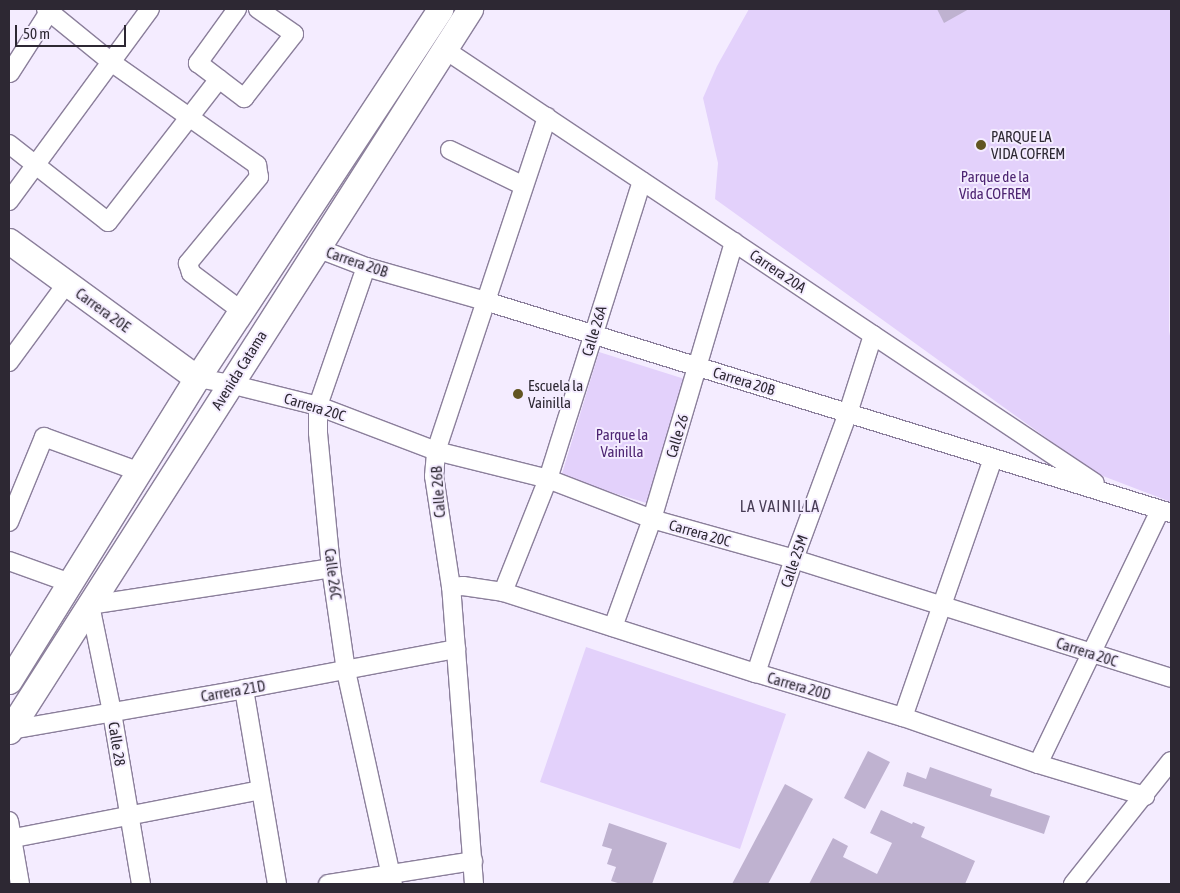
<!DOCTYPE html>
<style>
body{margin:0}
#map{position:relative;width:1180px;height:893px;overflow:hidden;background:#f4ecff;font-family:"Asap Condensed",sans-serif}
div>[style]{position:absolute}
.green>*{inset:0;background:#e3d1fb}
.building>*{inset:0;background:#bfb2d0}
.roads{filter:drop-shadow(1px 0 #8b7f9b) drop-shadow(-1px 0 #8b7f9b) drop-shadow(0 1px #8b7f9b) drop-shadow(0 -1px #8b7f9b)}
.street>*{height:18px;margin:-9px;padding:0 9px;transform-origin:9px;border-radius:9px;background:#fff}
.secondary>*{height:25px;margin:-12.5px;padding:0 12.5px;transform-origin:12.5px;border-radius:12.5px;background:#fff}
.dots>*{width:14px;height:14px;translate:-50% -50%;box-sizing:border-box;border:2px solid #f4ecff;border-radius:50%}
span{translate:-50% -50%;white-space:nowrap;text-align:center;line-height:1.15;-webkit-text-stroke:4px #f4ecff;paint-order:stroke}
.poi-label{font-size:15px;color:#2d2833}
.left{translate:0 -50%;text-align:left}
.park-label{font-size:15px;color:#4d2472}
.street-label{font-size:15px;color:#2d2833}
.neighbourhood-label{font-size:16px;color:#473c55;letter-spacing:1px}
.frame{position:absolute;inset:0;border:10px solid #2d2833;pointer-events:none}
.scale{position:absolute;left:15px;top:25px;width:111px;height:22px;box-sizing:border-box;border:2px solid #2d2833;border-top:0;padding-left:6px;font-size:15px;line-height:18px;white-space:nowrap;color:#2d2833;-webkit-text-stroke:4px #f4ecff;paint-order:stroke}
</style>
<div id="map">
<div class="green">
<i style="clip-path:polygon(749px 9px,1171px 9px,1169px 331px,1171px 341px,1171px 502px,1095px 473px,715px 199px,718px 163px,703px 98px,717px 66px)"></i>
<i style="clip-path:polygon(599px 352px,691px 381px,653px 505px,561px 477px)"></i>
<i style="clip-path:polygon(586px 647px,786px 714px,740px 849px,540px 782px)"></i>
</div>
<div class="building">
<i style="clip-path:polygon(937px 9px,969px 9px,944px 23px)"></i>
<i style="clip-path:polygon(868px 751px,890px 762px,865px 809px,844px 798px)"></i>
<i style="clip-path:polygon(930px 767px,992px 789px,990px 796px,1050px 816px,1044px 834px,903px 786px,907px 772px,926px 779px)"></i>
<i style="clip-path:polygon(785px 784px,813px 799px,768px 884px,732px 884px)"></i>
<i style="clip-path:polygon(881px 810px,912px 824px,913px 822px,925px 827px,921px 837px,975px 861px,965px 884px,809px 884px,833px 838px,848px 846px,843px 857px,877px 874px,892px 843px,870px 833px)"></i>
<i style="clip-path:polygon(609px 823px,667px 843px,652px 884px,621px 884px,611px 881px,616px 867px,607px 864px,612px 849px,602px 846px)"></i>
</div>
<div class="roads">
<div class="street">
<i style="left:46px;top:9px;width:84px;rotate:39.2deg"></i>
<i style="left:111px;top:62px;width:179px;rotate:35.2deg"></i>
<i style="left:257px;top:165px;width:12px;rotate:81deg"></i>
<i style="left:259px;top:177px;width:112px;rotate:129.5deg"></i>
<i style="left:188px;top:263px;width:10px;rotate:73deg"></i>
<i style="left:191px;top:273px;width:65px;rotate:36.9deg"></i>
<i style="left:237px;top:9px;width:67px;rotate:125.8deg"></i>
<i style="left:198px;top:63px;width:58px;rotate:37.3deg"></i>
<i style="left:244px;top:98px;width:81px;rotate:-52deg"></i>
<i style="left:294px;top:34px;width:44px;rotate:-145.2deg"></i>
<i style="left:444px;top:49px;width:782px;rotate:33.69deg"></i>
<i style="left:10px;top:73px;width:76px;rotate:-57.4deg"></i>
<i style="left:9px;top:144px;width:126px;rotate:38.2deg"></i>
<i style="left:108px;top:222px;width:181px;rotate:-52.2deg"></i>
<i style="left:450px;top:150px;width:82px;rotate:25.9deg"></i>
<i style="left:9px;top:201px;width:238px;rotate:-53.7deg"></i>
<i style="left:317px;top:248px;width:53px;rotate:21.2deg"></i>
<i style="left:366px;top:267px;width:124px;rotate:15.9deg"></i>
<i style="left:485px;top:301px;width:718px;rotate:17.17deg"></i>
<i style="left:366px;top:267px;width:147px;rotate:109.1deg"></i>
<i style="left:318px;top:406px;width:27px;rotate:90deg"></i>
<i style="left:318px;top:433px;width:136px;rotate:84.5deg"></i>
<i style="left:331px;top:568px;width:104px;rotate:81.7deg"></i>
<i style="left:346px;top:671px;width:218px;rotate:77.6deg"></i>
<i style="left:9px;top:362px;width:98px;rotate:-53.7deg"></i>
<i style="left:197px;top:378px;width:34px;rotate:10deg"></i>
<i style="left:230px;top:384px;width:91px;rotate:14deg"></i>
<i style="left:318px;top:406px;width:126px;rotate:20.9deg"></i>
<i style="left:436px;top:451px;width:115px;rotate:14deg"></i>
<i style="left:548px;top:479px;width:111px;rotate:21deg"></i>
<i style="left:652px;top:519px;width:148px;rotate:15.7deg"></i>
<i style="left:794px;top:559px;width:395px;rotate:17.5deg"></i>
<i style="left:9px;top:522px;width:92px;rotate:-67.6deg"></i>
<i style="left:44px;top:437px;width:102px;rotate:20deg"></i>
<i style="left:9px;top:561px;width:65px;rotate:19.8deg"></i>
<i style="left:451px;top:587px;width:12px;rotate:-5deg"></i>
<i style="left:463px;top:586px;width:40px;rotate:8.5deg"></i>
<i style="left:503px;top:592px;width:266px;rotate:17.8deg"></i>
<i style="left:756px;top:673px;width:153px;rotate:16.7deg"></i>
<i style="left:903px;top:717px;width:143px;rotate:19.2deg"></i>
<i style="left:1038px;top:764px;width:112px;rotate:16.7deg"></i>
<i style="left:503px;top:592px;width:122px;rotate:-68.3deg"></i>
<i style="left:548px;top:479px;width:312px;rotate:-72.5deg"></i>
<i style="left:613px;top:627px;width:115px;rotate:-70.1deg"></i>
<i style="left:652px;top:519px;width:289px;rotate:-73.5deg"></i>
<i style="left:756px;top:673px;width:120px;rotate:-71.6deg"></i>
<i style="left:794px;top:559px;width:156px;rotate:-69.7deg"></i>
<i style="left:848px;top:413px;width:82px;rotate:-72.2deg"></i>
<i style="left:244px;top:689px;width:198px;rotate:80.4deg"></i>
<i style="left:903px;top:717px;width:274px;rotate:-70.8deg"></i>
<i style="left:10px;top:730px;width:238px;rotate:-9.9deg"></i>
<i style="left:244px;top:689px;width:216px;rotate:-10.7deg"></i>
<i style="left:1038px;top:764px;width:282px;rotate:-64.3deg"></i>
<i style="left:9px;top:821px;width:64px;rotate:80.1deg"></i>
<i style="left:9px;top:839px;width:256px;rotate:-11deg"></i>
<i style="left:141px;top:884px;width:174px;rotate:-99.6deg"></i>
<i style="left:112px;top:712px;width:109px;rotate:-101.6deg"></i>
<i style="left:90px;top:605px;width:244px;rotate:-8.7deg"></i>
<i style="left:328px;top:884px;width:147px;rotate:-9deg"></i>
<i style="left:474px;top:884px;width:298px;rotate:-94.4deg"></i>
<i style="left:451px;top:587px;width:112px;rotate:-98.7deg"></i>
<i style="left:434px;top:476px;width:25px;rotate:-85deg"></i>
<i style="left:436px;top:451px;width:352px;rotate:-71.6deg"></i>
<i style="left:1073px;top:884px;width:157px;rotate:-51.5deg"></i>
</div>
<div class="secondary">
<i style="left:9px;top:241px;width:233px;rotate:36.1deg"></i>
<i style="left:9px;top:681px;width:357px;rotate:-58.2deg"></i>
<i style="left:197px;top:378px;width:442px;rotate:-56.6deg"></i>
<i style="left:9px;top:731px;width:857px;rotate:-57.44deg"></i>
</div>
</div>
<div class="dots">
<i style="left:981px;top:145px;background:#625521"></i>
<i style="left:518px;top:394px;background:#625521"></i>
</div>
<div class="poi-label">
<span class="left" style="left:991px;top:145px">PARQUE LA<br>VIDA COFREM</span>
<span class="left" style="left:528px;top:394px">Escuela la<br>Vainilla</span>
</div>
<div class="park-label">
<span style="left:995px;top:185px">Parque de la<br>Vida COFREM</span>
<span style="left:622px;top:443px">Parque la<br>Vainilla</span>
</div>
<div class="street-label">
<span style="left:357px;top:262px;rotate:19deg">Carrera 20B</span>
<span style="left:778px;top:271px;rotate:34deg">Carrera 20A</span>
<span style="left:103px;top:310px;rotate:36deg">Carrera 20E</span>
<span style="left:594px;top:331px;rotate:-73deg">Calle 26A</span>
<span style="left:239px;top:370px;rotate:-58deg">Avenida Catama</span>
<span style="left:744px;top:381px;rotate:17deg">Carrera 20B</span>
<span style="left:315px;top:407px;rotate:17deg">Carrera 20C</span>
<span style="left:677px;top:436px;rotate:-73deg">Calle 26</span>
<span style="left:438px;top:492px;rotate:-94deg">Calle 26B</span>
<span style="left:700px;top:533px;rotate:16deg">Carrera 20C</span>
<span style="left:794px;top:561px;rotate:-71deg">Calle 25M</span>
<span style="left:333px;top:574px;rotate:83deg">Calle 26C</span>
<span style="left:1087px;top:652px;rotate:18deg">Carrera 20C</span>
<span style="left:799px;top:686px;rotate:16deg">Carrera 20D</span>
<span style="left:233px;top:691px;rotate:-10deg">Carrera 21D</span>
<span style="left:117px;top:744px;rotate:81deg">Calle 28</span>
</div>
<div class="neighbourhood-label">
<span style="left:780px;top:506px">LA VAINILLA</span>
</div>
<div class="frame"></div>
<div class="scale">50 m</div>
</div>
